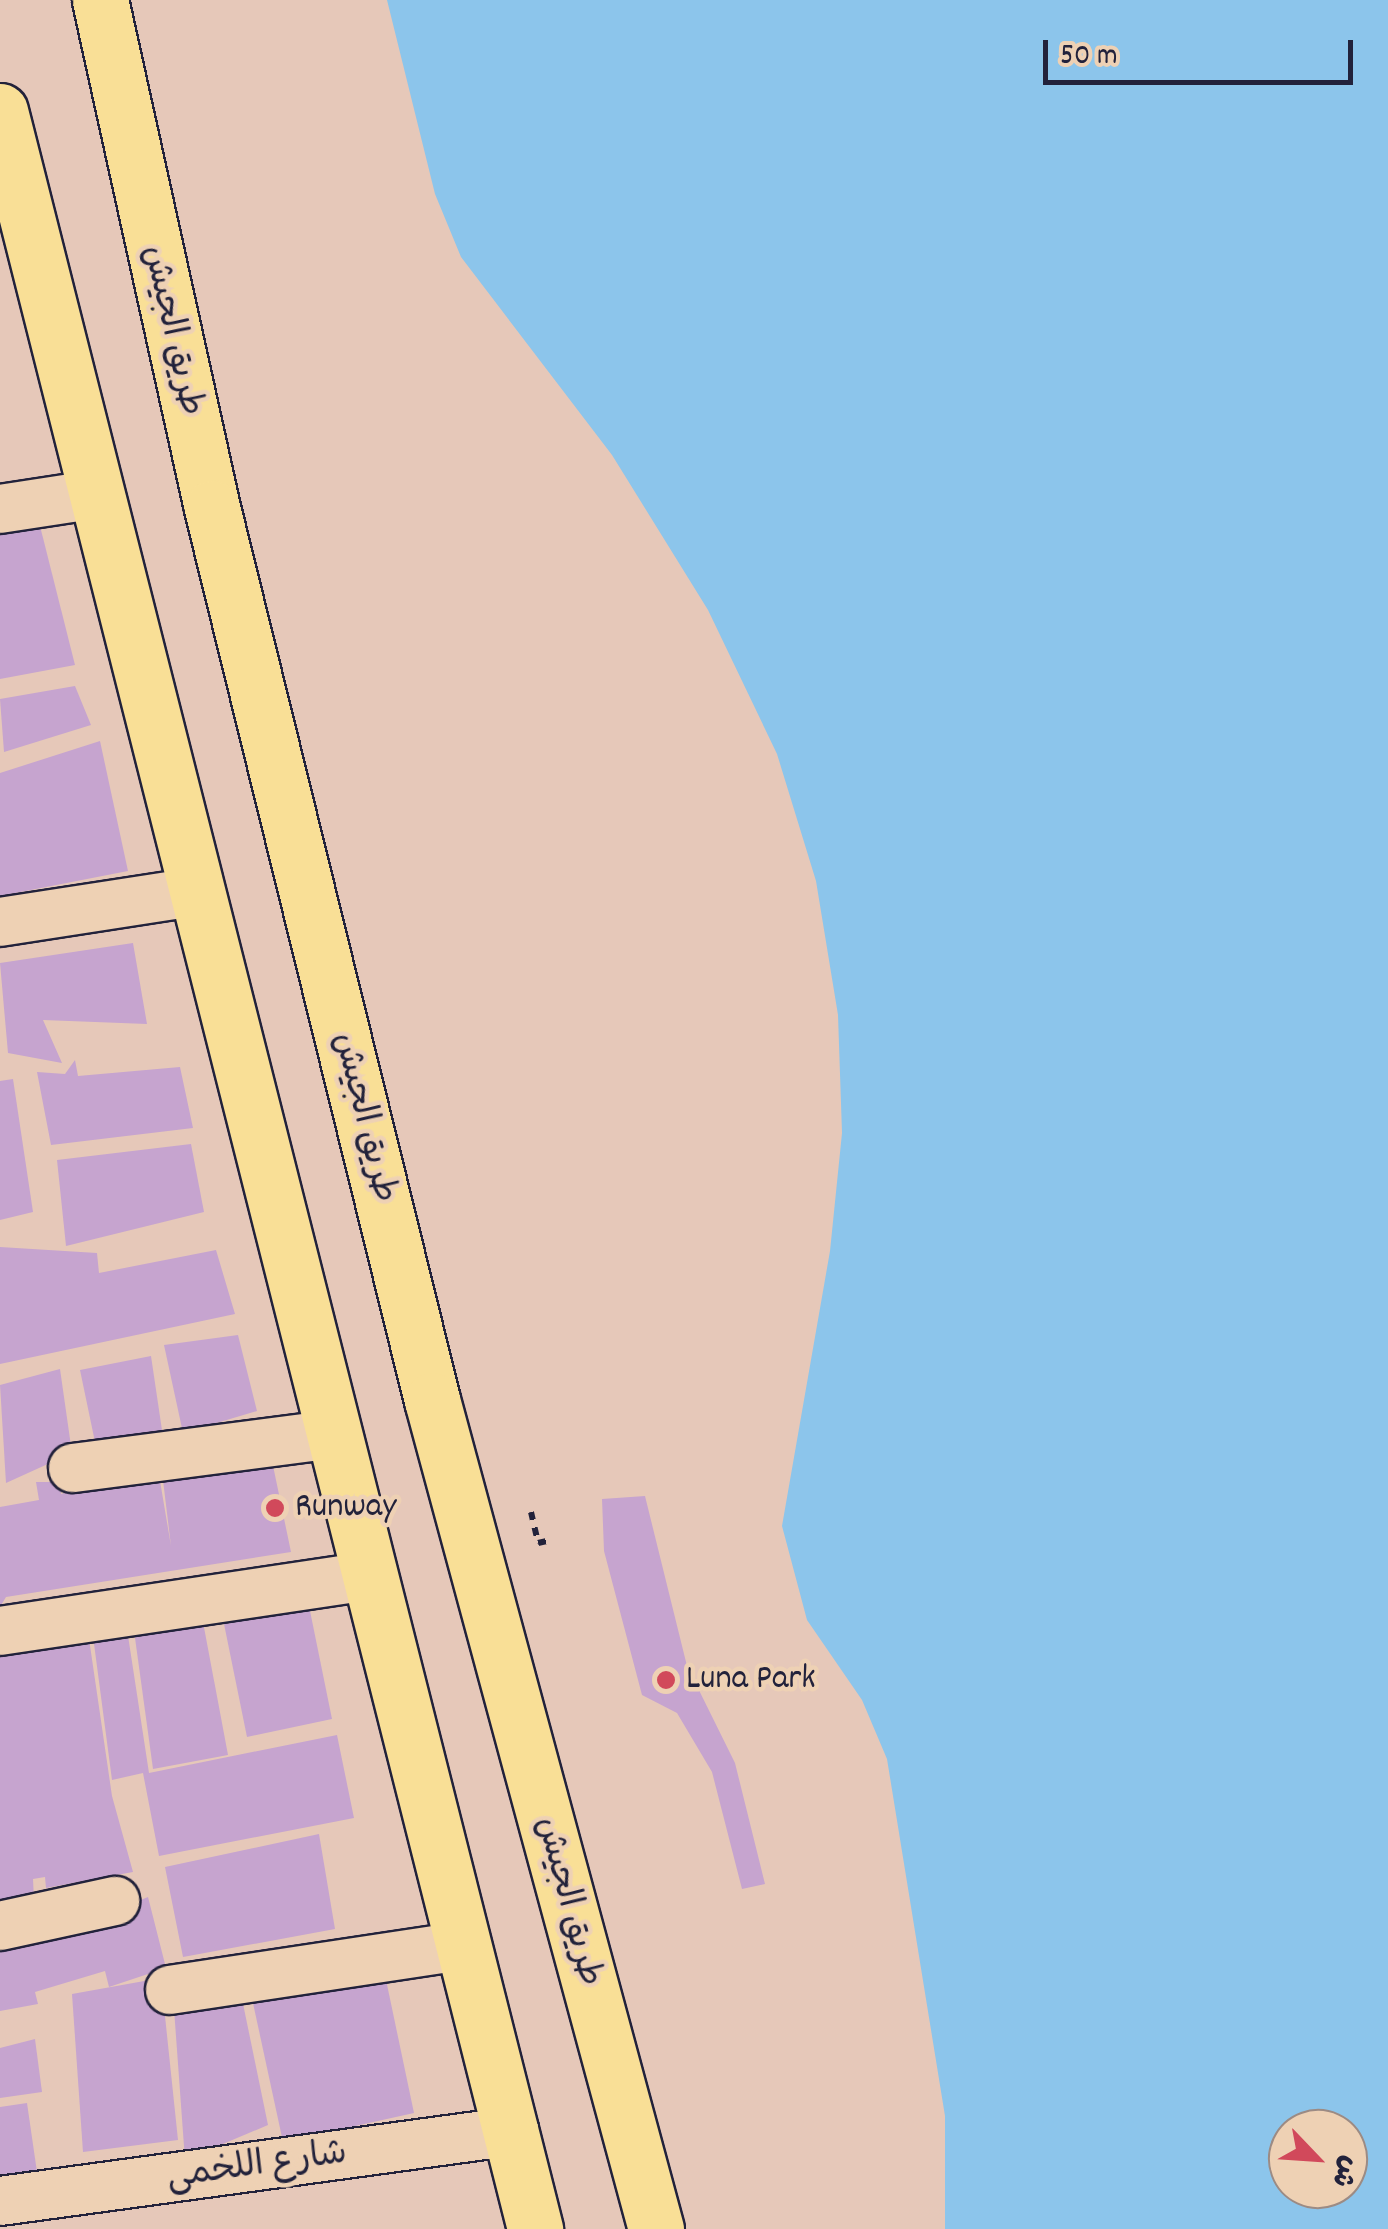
<!DOCTYPE html>
<meta charset="utf-8">
<style>
body{margin:0}
#map{position:relative;width:1388px;height:2229px;overflow:hidden;background:#e6c8b9;font-family:Dekko,"Playpen Sans Arabic",sans-serif}
div>[style]{position:absolute}
.water>*{inset:0;background:#8cc5eb}
.building>*{inset:0;background:#c6a4cf}
.path>*{height:6px;margin-top:-3px;transform-origin:0;background:repeating-linear-gradient(90deg,#22223b 0 8px,transparent 0 16px)}
.roads{filter:drop-shadow(2px 0 #22223b) drop-shadow(-2px 0 #22223b) drop-shadow(0 2px #22223b) drop-shadow(0 -2px #22223b)}
.street>*{height:48px;margin:-24px;padding:0 24px;transform-origin:24px;border-radius:24px;background:#eed1b4}
.highway>*{height:55px;margin:-27.5px;padding:0 27.5px;transform-origin:27.5px;border-radius:27.5px;background:#f9df96}
.dots>*{width:28px;height:28px;translate:-50% -50%;box-sizing:border-box;border:5px solid #eed1b4;border-radius:50%}
span{translate:-50% -50%;white-space:nowrap;text-align:center;line-height:1.15;-webkit-text-stroke:9px #eed1b4;paint-order:stroke}
.street-label{font-size:35px;color:#22223b}
.poi-label{font-size:35px;color:#22223b}
.left{translate:0 -50%;text-align:left}
.north{position:absolute;left:1268px;top:2109px;width:100px;height:100px;box-sizing:border-box;background:#eed1b4;border:2px solid #9c8b84;border-radius:50%;rotate:115deg;font-size:28px;font-weight:700;line-height:40px;text-align:center;color:#22223b}
.north::after{content:'';display:block;margin:auto;width:35px;height:45px;background:#d1495b;clip-path:polygon(50% 0,100% 100%,50% 72%,0 100%)}
.scale{position:absolute;left:1043px;top:40px;width:310px;height:45px;box-sizing:border-box;border:5px solid #22223b;border-top:0;padding-left:12px;font-size:30px;line-height:35px;white-space:nowrap;color:#22223b;-webkit-text-stroke:8px #eed1b4;paint-order:stroke}
</style>
<div id="map">
<div class="water">
<i style="clip-path:polygon(evenodd,387px 0,1388px 0,1388px 2229px,945px 2229px,945px 2116px,887px 1759px,862px 1700px,807px 1620px,782px 1526px,830px 1251px,842px 1133px,838px 1015px,816px 881px,777px 754px,708px 610px,612px 455px,461px 257px,435px 194px,387px 0,1288px 2129px,1348px 2129px,1348px 2189px,1288px 2189px,1288px 2129px)"></i>
</div>
<div class="building">
<i style="clip-path:polygon(38px 518px,75px 665px,0 679px,0 526px)"></i>
<i style="clip-path:polygon(75px 686px,91px 725px,4px 752px,0 699px)"></i>
<i style="clip-path:polygon(100px 741px,128px 871px,0 896px,0 773px)"></i>
<i style="clip-path:polygon(133px 943px,147px 1024px,43px 1020px,62px 1063px,8px 1053px,0 963px)"></i>
<i style="clip-path:polygon(75px 1060px,78px 1076px,180px 1067px,193px 1128px,51px 1145px,37px 1072px,65px 1074px)"></i>
<i style="clip-path:polygon(13px 1079px,33px 1212px,0 1220px,0 1081px)"></i>
<i style="clip-path:polygon(191px 1144px,204px 1212px,66px 1246px,57px 1160px)"></i>
<i style="clip-path:polygon(0 1247px,97px 1253px,99px 1273px,216px 1250px,235px 1314px,0 1364px)"></i>
<i style="clip-path:polygon(238px 1335px,257px 1411px,183px 1433px,164px 1345px)"></i>
<i style="clip-path:polygon(151px 1356px,163px 1437px,95px 1442px,80px 1370px)"></i>
<i style="clip-path:polygon(60px 1369px,72px 1453px,6px 1483px,0 1385px)"></i>
<i style="clip-path:polygon(271px 1456px,291px 1552px,6px 1597px,0 1607px,0 1507px,39px 1500px,36px 1482px,60px 1482px,61px 1494px,158px 1469px,171px 1546px,162px 1472px)"></i>
<i style="clip-path:polygon(645px 1496px,687px 1666px,735px 1763px,765px 1884px,742px 1889px,712px 1772px,677px 1713px,642px 1695px,604px 1551px,602px 1499px)"></i>
<i style="clip-path:polygon(308px 1601px,332px 1719px,247px 1737px,223px 1619px)"></i>
<i style="clip-path:polygon(200px 1606px,228px 1755px,153px 1769px,132px 1616px)"></i>
<i style="clip-path:polygon(125px 1616px,149px 1773px,337px 1735px,354px 1818px,159px 1856px,143px 1773px,112px 1780px,91px 1621px)"></i>
<i style="clip-path:polygon(87px 1625px,112px 1796px,133px 1872px,46px 1888px,45px 1877px,33px 1879px,34px 1900px,0 1907px,0 1652px)"></i>
<i style="clip-path:polygon(319px 1834px,335px 1929px,183px 1957px,165px 1867px)"></i>
<i style="clip-path:polygon(148px 1897px,166px 1968px,109px 1987px,105px 1971px,35px 1992px,38px 2004px,0 2011px,0 1930px,95px 1919px)"></i>
<i style="clip-path:polygon(385px 1975px,414px 2113px,283px 2142px,253px 2003px)"></i>
<i style="clip-path:polygon(161px 1978px,178px 2140px,83px 2152px,72px 1994px)"></i>
<i style="clip-path:polygon(241px 1994px,268px 2125px,185px 2160px,173px 1995px)"></i>
<i style="clip-path:polygon(35px 2039px,42px 2092px,0 2098px,0 2048px)"></i>
<i style="clip-path:polygon(27px 2103px,38px 2179px,0 2185px,0 2107px)"></i>
</div>
<div class="path">
<i style="left:531px;top:1512px;width:32px;rotate:77deg"></i>
<i style="left:538px;top:1543px;width:9px;rotate:-13deg"></i>
</div>
<div class="roads">
<div class="street">
<i style="left:0;top:509px;width:93px;rotate:-8.7deg"></i>
<i style="left:0;top:922px;width:196px;rotate:-8.8deg"></i>
<i style="left:73px;top:1468px;width:263px;rotate:-7.4deg"></i>
<i style="left:0;top:1631px;width:374px;rotate:-8.5deg"></i>
<i style="left:0;top:1926px;width:118px;rotate:-12.3deg"></i>
<i style="left:170px;top:1990px;width:299px;rotate:-8.6deg"></i>
<i style="left:0;top:2201px;width:519px;rotate:-7.76deg"></i>
</div>
<div class="highway">
<i style="left:100px;top:0;width:520px;rotate:77.57deg"></i>
<i style="left:212px;top:508px;width:919px;rotate:76.15deg"></i>
<i style="left:432px;top:1400px;width:859px;rotate:74.88deg"></i>
<i style="left:0;top:111px;width:2185px;rotate:75.82deg"></i>
</div>
</div>
<div class="dots">
<i style="left:275px;top:1508px;background:#d1495b"></i>
<i style="left:666px;top:1680px;background:#d1495b"></i>
</div>
<div class="street-label">
<span style="left:171px;top:331px;rotate:77deg">طريق الجيش</span>
<span style="left:363px;top:1118px;rotate:76deg">طريق الجيش</span>
<span style="left:567px;top:1902px;rotate:75deg">طريق الجيش</span>
<span style="left:257px;top:2167px;rotate:-8deg">شارع اللخمى</span>
</div>
<div class="poi-label">
<span class="left" style="left:295px;top:1508px">Runway</span>
<span class="left" style="left:686px;top:1680px">Luna Park</span>
</div>
<div class="north">ش</div>
<div class="scale">50 m</div>
</div>
